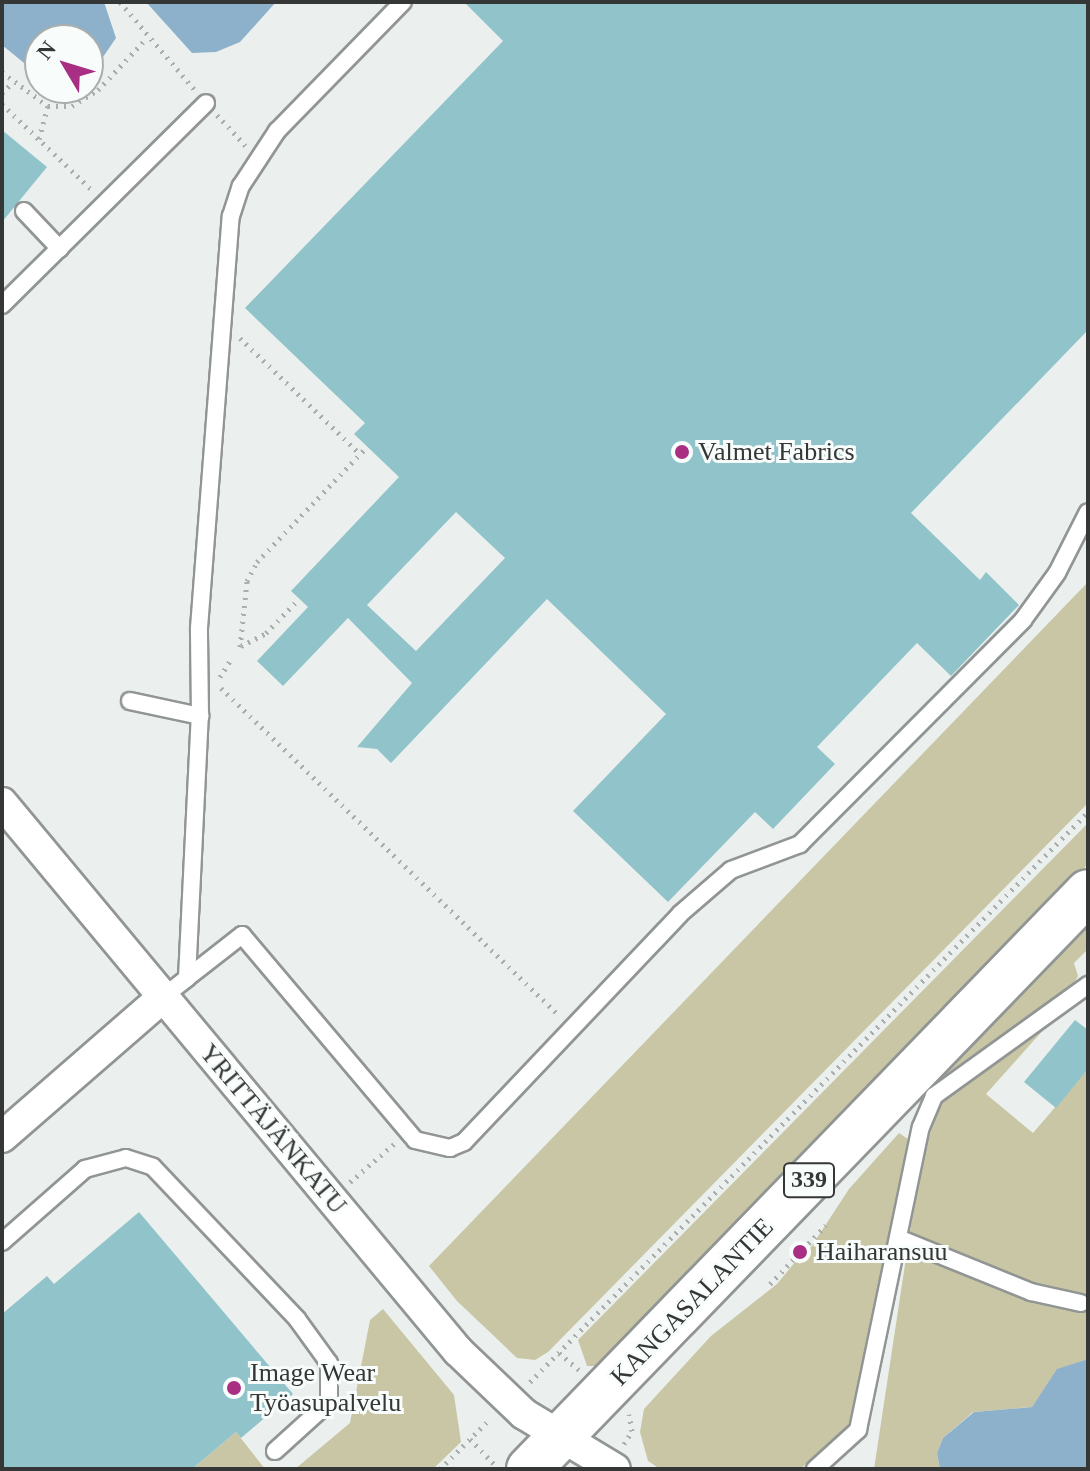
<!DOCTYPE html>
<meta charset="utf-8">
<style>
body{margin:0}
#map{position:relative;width:1090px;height:1471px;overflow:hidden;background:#ebf0ee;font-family:Georgia,serif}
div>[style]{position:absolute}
.green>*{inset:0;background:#c8c6a5}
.water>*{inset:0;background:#8eb1cb}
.building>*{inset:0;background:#91c4ca}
.path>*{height:5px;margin-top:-2.5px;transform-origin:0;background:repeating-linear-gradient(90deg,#aaaeac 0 2px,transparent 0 8px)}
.roads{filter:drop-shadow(2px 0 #919594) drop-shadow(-2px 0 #919594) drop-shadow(0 2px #919594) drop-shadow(0 -2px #919594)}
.service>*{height:16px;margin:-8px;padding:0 8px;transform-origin:8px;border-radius:8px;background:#fff}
.minor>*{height:30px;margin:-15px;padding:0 15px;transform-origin:15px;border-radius:15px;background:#fff}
.primary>*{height:44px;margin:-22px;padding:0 22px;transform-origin:22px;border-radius:22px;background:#fff}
.dots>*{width:22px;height:22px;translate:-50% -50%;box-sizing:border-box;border:4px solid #f8fdfb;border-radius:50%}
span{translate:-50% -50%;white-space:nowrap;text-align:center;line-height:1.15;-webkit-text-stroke:6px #f8fdfb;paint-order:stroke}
.shield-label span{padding:2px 6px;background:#f8fdfb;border:2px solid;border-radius:6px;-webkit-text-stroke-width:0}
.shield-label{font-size:24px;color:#353736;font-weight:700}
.poi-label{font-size:26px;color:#353736}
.left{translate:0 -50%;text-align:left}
.street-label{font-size:26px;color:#353736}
.frame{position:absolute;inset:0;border:4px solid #353736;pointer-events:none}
.north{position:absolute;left:24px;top:24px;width:80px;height:80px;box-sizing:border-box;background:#f8fdfb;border:2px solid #aaaeac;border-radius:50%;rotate:308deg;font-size:22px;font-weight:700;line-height:32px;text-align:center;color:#353736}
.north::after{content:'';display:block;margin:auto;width:28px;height:36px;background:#a82f84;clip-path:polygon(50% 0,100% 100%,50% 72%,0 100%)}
</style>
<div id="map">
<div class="green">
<i style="clip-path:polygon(1088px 582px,1088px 803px,548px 1352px,535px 1360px,517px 1358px,457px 1301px,429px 1266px)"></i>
<i style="clip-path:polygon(1088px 823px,1088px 864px,596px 1366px,587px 1366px,578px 1340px)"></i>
<i style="clip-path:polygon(1088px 918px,1088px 949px,1074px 963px,1078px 976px,1068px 993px,933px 1083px)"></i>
<i style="clip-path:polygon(1045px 1028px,986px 1094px,1033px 1133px,1088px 1069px,1088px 1359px,1057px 1370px,1032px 1407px,973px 1412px,943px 1438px,937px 1453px,940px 1469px,874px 1469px,921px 1159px,941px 1102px)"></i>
<i style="clip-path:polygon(899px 1133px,908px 1139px,855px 1423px,800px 1469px,660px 1469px,648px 1461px,640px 1432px,644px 1409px,711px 1336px,777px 1284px,796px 1261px,800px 1264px,849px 1189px)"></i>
<i style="clip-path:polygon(383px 1309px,454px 1395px,461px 1442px,433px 1469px,295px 1469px,350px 1423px,370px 1320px)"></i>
<i style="clip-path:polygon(236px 1432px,265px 1469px,192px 1469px)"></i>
</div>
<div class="water">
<i style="clip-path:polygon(2px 2px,104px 2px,116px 38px,88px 79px,88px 40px,40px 40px,40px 76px,2px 45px)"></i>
<i style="clip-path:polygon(146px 2px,276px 2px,240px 42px,216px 52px,192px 53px)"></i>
<i style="clip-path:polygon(1088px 1359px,1088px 1469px,940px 1469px,937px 1453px,943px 1438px,974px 1412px,1032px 1407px,1057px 1369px)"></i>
</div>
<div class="building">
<i style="clip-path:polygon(evenodd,464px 2px,1088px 2px,1088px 330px,911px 513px,980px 580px,986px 572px,1019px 605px,951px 676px,917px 643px,817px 747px,835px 764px,773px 829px,755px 812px,668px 902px,573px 811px,666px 714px,547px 599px,391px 763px,377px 749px,357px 747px,412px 683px,348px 618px,283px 686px,257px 661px,308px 607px,291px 591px,399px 477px,354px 434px,365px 423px,245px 308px,503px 41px,464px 2px,456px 512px,505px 558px,416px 651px,367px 605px,456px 512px)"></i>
<i style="clip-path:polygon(2px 130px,47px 167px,2px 222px)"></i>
<i style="clip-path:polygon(1075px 1020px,1088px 1030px,1088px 1069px,1056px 1108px,1024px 1082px)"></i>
<i style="clip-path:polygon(139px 1212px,293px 1394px,241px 1438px,236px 1432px,192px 1469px,2px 1469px,2px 1314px,47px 1276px,54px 1284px)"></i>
</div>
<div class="path">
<i style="left:120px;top:2px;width:116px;rotate:49.6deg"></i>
<i style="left:2px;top:72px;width:57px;rotate:36.5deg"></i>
<i style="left:48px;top:106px;width:24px"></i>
<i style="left:72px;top:106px;width:31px;rotate:-32deg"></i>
<i style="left:98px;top:90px;width:71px;rotate:-46.7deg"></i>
<i style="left:2px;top:93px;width:16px;rotate:-45deg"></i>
<i style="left:2px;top:104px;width:123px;rotate:43.7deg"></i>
<i style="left:217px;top:115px;width:42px;rotate:46.9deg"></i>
<i style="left:39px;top:139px;width:34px;rotate:-75deg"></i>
<i style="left:240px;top:338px;width:167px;rotate:44deg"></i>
<i style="left:241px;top:646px;width:28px;rotate:-27deg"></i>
<i style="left:266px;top:633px;width:47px;rotate:-45.9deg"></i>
<i style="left:240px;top:647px;width:66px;rotate:-83.9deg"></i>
<i style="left:247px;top:581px;width:21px;rotate:-62deg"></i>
<i style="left:257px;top:562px;width:159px;rotate:-46.3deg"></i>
<i style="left:220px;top:677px;width:19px;rotate:-58deg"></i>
<i style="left:221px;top:688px;width:470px;rotate:44.1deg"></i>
<i style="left:350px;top:1182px;width:58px;rotate:-40.8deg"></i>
<i style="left:770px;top:1284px;width:81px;rotate:-46.5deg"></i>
<i style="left:559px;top:1353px;width:26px;rotate:40deg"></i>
<i style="left:530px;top:1382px;width:798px;rotate:-45.61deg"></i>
<i style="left:470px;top:1439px;width:36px;rotate:46deg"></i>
<i style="left:624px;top:1444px;width:15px;rotate:-58deg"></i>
<i style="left:632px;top:1431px;width:17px;rotate:-100deg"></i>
<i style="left:440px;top:1469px;width:71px;rotate:-45deg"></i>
</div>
<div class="roads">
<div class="service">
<i style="left:24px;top:211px;width:52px;rotate:46.5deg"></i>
<i style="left:2px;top:305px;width:287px;rotate:-44.7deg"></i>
<i style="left:130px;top:701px;width:72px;rotate:12.1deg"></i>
<i style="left:187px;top:978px;width:70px;rotate:-38deg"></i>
<i style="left:242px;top:935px;width:268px;rotate:49.8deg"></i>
<i style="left:415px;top:1140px;width:36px;rotate:13deg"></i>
<i style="left:450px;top:1148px;width:15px;rotate:-23deg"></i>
<i style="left:464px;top:1142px;width:314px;rotate:-46.5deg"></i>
<i style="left:680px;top:914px;width:67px;rotate:-40.8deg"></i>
<i style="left:731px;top:870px;width:74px;rotate:-20.6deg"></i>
<i style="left:800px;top:844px;width:316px;rotate:-45.1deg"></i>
<i style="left:1023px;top:620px;width:58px;rotate:-54.1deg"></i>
<i style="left:1057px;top:573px;width:68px;rotate:-63.1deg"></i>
<i style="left:163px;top:997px;width:31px;rotate:-38deg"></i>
<i style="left:187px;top:978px;width:262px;rotate:-87.2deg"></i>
<i style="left:200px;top:716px;width:88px;rotate:-90.7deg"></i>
<i style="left:199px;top:628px;width:413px;rotate:-85.6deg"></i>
<i style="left:231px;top:216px;width:32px;rotate:-72deg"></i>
<i style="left:241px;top:186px;width:66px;rotate:-56.8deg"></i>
<i style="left:277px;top:131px;width:180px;rotate:-45.7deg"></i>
<i style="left:898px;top:1238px;width:144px;rotate:22.1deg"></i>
<i style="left:1031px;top:1292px;width:51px;rotate:12.4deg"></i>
<i style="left:2px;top:1242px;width:111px;rotate:-41.3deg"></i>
<i style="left:85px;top:1169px;width:42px;rotate:-15deg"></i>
<i style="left:126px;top:1158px;width:28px;rotate:18deg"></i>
<i style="left:153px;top:1167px;width:209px;rotate:46.5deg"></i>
<i style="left:297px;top:1319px;width:54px;rotate:54deg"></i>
<i style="left:329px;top:1363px;width:39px;rotate:90deg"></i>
<i style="left:329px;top:1402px;width:73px;rotate:137.8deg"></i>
<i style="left:815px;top:1469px;width:58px;rotate:-42.2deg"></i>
<i style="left:858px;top:1430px;width:309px;rotate:-78.3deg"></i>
<i style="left:921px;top:1127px;width:34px;rotate:-67deg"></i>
<i style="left:934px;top:1096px;width:190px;rotate:-35.8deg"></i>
</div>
<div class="minor">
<i style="left:2px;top:803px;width:713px;rotate:50.24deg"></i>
<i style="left:458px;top:1351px;width:91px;rotate:43.7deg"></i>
<i style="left:524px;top:1414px;width:106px;rotate:31.1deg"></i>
<i style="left:2px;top:1137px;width:213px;rotate:-41deg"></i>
</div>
<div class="primary">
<i style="left:529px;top:1469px;width:803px;rotate:-45.91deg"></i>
</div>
</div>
<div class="dots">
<i style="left:682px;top:452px;background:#a82f84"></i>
<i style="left:800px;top:1252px;background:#a82f84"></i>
<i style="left:234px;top:1388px;background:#a82f84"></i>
</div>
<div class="shield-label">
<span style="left:809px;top:1180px">339</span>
</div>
<div class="poi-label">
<span class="left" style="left:698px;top:452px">Valmet Fabrics</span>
<span class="left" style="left:816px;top:1252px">Haiharansuu</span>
<span class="left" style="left:250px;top:1388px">Image Wear<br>Työasupalvelu</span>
</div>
<div class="street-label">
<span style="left:273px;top:1129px;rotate:50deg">YRITTÄJÄNKATU</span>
<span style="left:692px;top:1302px;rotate:-46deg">KANGASALANTIE</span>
</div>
<div class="frame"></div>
<div class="north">N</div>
</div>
